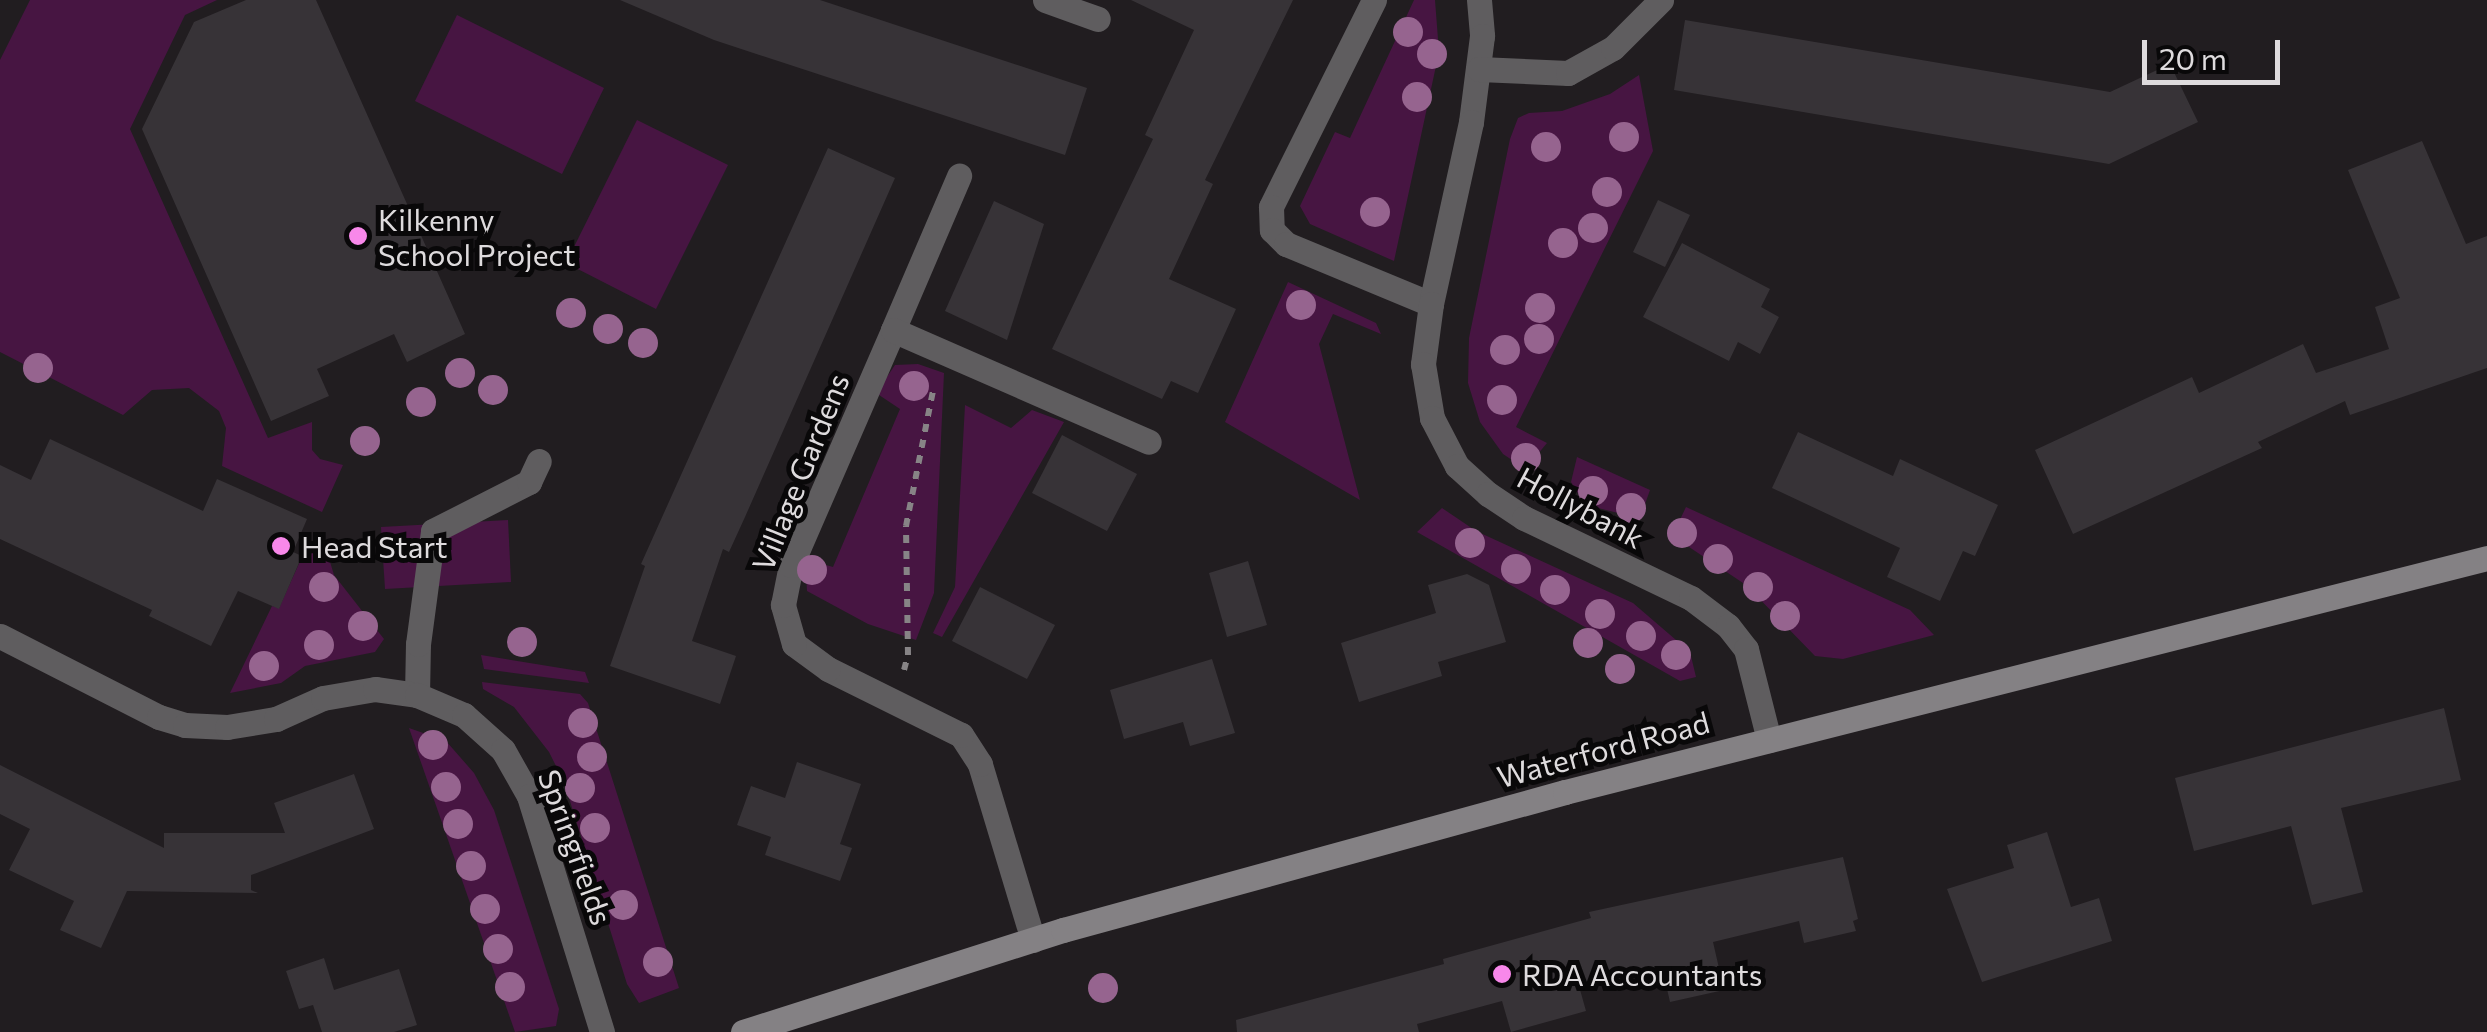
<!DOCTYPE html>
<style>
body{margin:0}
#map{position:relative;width:2487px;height:1032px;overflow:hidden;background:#211d20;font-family:Commissioner,sans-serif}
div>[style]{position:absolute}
.green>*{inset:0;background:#471542}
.building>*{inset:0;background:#373337}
.path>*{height:6px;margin-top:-3px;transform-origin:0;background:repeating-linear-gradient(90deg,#878486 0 8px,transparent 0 16px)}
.lane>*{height:25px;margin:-12.5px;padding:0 12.5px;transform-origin:12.5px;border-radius:12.5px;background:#5f5d5f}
.street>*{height:25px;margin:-12.5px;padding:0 12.5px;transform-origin:12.5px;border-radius:12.5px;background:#5f5d5f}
.secondary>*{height:25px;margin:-12.5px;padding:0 12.5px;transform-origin:12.5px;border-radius:12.5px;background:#848184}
.trees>*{width:30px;height:30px;margin:-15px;border-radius:50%;background:#96648f}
.dots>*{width:28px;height:28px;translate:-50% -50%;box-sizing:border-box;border:5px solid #090809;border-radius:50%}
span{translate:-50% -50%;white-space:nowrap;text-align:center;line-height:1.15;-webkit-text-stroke:10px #090809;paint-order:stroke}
.poi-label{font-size:30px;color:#dedbdd}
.left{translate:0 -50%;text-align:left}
.street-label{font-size:30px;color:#dedbdd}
.scale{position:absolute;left:2142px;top:40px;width:138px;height:45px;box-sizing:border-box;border:5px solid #dedbdd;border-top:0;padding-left:12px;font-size:30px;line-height:35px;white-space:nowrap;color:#dedbdd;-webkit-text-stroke:8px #090809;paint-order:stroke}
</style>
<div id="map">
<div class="green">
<i style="clip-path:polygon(30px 0,217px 0,185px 15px,130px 129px,268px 438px,312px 422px,312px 450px,320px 459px,343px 465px,322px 512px,222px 466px,226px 428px,219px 411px,189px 388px,152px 390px,123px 415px,0 352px,0 60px)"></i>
<i style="clip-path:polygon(1414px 0,1435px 0,1439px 52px,1394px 261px,1310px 224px,1300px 206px,1335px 132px,1350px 138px)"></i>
<i style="clip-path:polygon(457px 15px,604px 88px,562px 174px,415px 101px)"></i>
<i style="clip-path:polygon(1639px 75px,1653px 151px,1516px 427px,1547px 443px,1532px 461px,1518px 464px,1503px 454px,1480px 422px,1468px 383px,1469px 338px,1510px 139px,1518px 118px,1529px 113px,1562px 111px,1610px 94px)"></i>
<i style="clip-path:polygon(637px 120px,728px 165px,656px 309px,566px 263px)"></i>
<i style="clip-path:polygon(1288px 282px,1376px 323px,1381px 334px,1333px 314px,1319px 344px,1360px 500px,1225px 422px)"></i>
<i style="clip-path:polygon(918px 364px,944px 373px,934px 593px,916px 640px,868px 624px,807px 591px,805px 559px,833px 567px,900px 409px,876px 393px,895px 365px)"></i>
<i style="clip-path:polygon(965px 405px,1011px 428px,1032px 410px,1064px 422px,942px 637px,933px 633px,955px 587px)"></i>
<i style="clip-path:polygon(1577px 457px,1650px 490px,1644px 507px,1630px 516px,1594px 507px,1581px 498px,1571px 482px)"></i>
<i style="clip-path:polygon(1686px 507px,1910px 610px,1934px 635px,1843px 659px,1815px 656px,1746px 585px,1683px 543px,1675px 530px)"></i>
<i style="clip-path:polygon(1442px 508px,1476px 531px,1633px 603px,1690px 652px,1696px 677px,1680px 681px,1417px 532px)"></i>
<i style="clip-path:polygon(508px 520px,511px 582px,385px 589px,381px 527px)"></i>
<i style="clip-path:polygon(306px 548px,328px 555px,334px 575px,384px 639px,375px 652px,305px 666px,281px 683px,230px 693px,272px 606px,279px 608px)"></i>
<i style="clip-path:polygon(481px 655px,585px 672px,589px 683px,484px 669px)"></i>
<i style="clip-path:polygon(482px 682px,580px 694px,588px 703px,679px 988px,639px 1003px,627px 984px,564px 782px,549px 752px,514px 707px,483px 689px)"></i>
<i style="clip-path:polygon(409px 728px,446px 741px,474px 773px,494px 810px,559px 1009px,556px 1026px,515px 1032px)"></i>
</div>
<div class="building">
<i style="clip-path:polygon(246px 0,316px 0,465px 334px,407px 362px,394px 334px,317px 369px,329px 396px,271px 421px,142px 129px,194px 22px)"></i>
<i style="clip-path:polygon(620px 0,820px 0,1087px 88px,1065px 155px,714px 40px)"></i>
<i style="clip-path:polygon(1131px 0,1293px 0,1205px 180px,1213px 184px,1169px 279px,1236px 309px,1198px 393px,1171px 381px,1162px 399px,1052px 349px,1153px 139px,1145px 135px,1194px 30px)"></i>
<i style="clip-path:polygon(1685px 20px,2110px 92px,2170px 64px,2198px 122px,2109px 164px,1674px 90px)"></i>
<i style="clip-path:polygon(2422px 141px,2466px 244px,2487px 236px,2487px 368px,2350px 415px,2345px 401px,2258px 442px,2262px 448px,2073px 534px,2035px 450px,2192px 377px,2199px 393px,2303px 344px,2316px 373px,2389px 349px,2375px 307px,2400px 298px,2348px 170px)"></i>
<i style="clip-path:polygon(828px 148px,895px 178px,745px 517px,729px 552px,723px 549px,692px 641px,736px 656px,720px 704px,610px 666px,645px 566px,641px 564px)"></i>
<i style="clip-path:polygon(1658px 200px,1690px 215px,1665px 267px,1633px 252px)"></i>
<i style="clip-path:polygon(994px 201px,1044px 224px,1007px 340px,945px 311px)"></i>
<i style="clip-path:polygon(1682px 243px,1770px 289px,1761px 307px,1779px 317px,1760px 354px,1738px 342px,1729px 361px,1643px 317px)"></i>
<i style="clip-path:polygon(1798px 432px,1893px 476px,1900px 459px,1998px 505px,1975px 556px,1963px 551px,1940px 601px,1887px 577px,1900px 548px,1772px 488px)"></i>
<i style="clip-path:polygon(1062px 435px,1137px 474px,1107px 531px,1032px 493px)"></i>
<i style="clip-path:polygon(50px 439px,203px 511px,217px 479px,307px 519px,293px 552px,302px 556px,279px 609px,238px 591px,211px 646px,149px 616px,152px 610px,0 539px,0 465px,31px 480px)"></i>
<i style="clip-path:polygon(1248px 561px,1267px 625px,1227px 637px,1209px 573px)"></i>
<i style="clip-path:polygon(1467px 574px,1489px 585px,1506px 642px,1438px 662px,1442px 676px,1359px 702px,1341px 643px,1436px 613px,1428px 585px)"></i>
<i style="clip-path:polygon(980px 587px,1055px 625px,1027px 679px,952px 641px)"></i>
<i style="clip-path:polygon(1212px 659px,1235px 733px,1190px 746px,1183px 722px,1124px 739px,1110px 690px)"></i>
<i style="clip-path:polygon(2444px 708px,2461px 780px,2341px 808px,2363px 892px,2312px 905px,2291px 826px,2194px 851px,2175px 778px)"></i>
<i style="clip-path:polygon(797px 762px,861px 784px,840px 844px,852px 848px,840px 881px,765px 855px,771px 837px,737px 825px,751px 786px,785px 798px)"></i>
<i style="clip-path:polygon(0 765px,164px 848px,164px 833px,285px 833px,274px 803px,354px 774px,374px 829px,251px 875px,251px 890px,258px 893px,127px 891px,101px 948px,60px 930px,74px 901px,9px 870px,30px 829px,0 814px)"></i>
<i style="clip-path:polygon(2047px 832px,2071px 907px,2099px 898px,2112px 941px,1982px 982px,1947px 889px,2014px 868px,2007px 845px)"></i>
<i style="clip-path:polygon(1843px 857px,1858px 919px,1853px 921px,1856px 931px,1804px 943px,1799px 921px,1713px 942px,1724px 990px,1670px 1002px,1662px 967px,1579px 986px,1586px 1011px,1511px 1032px,1502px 1001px,1417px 1024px,1419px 1032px,1237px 1032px,1236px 1020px,1444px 964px,1443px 959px,1591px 918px,1589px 912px)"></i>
<i style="clip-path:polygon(324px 958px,334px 990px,399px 969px,417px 1025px,394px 1032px,322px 1032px,313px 1005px,299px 1009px,286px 971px)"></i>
</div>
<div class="path">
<i style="left:904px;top:670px;width:16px;rotate:-75deg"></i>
<i style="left:908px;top:655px;width:129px;rotate:-90.9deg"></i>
<i style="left:906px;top:526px;width:143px;rotate:-78.7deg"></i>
</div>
<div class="lane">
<i style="left:417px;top:695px;width:51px;rotate:-88.9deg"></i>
<i style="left:418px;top:644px;width:114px;rotate:-82.4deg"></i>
<i style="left:433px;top:531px;width:108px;rotate:-27deg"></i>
<i style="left:529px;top:482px;width:23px;rotate:-65deg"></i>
</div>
<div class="street">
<i style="left:1045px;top:0;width:56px;rotate:19.7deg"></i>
<i style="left:1374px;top:0;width:231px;rotate:116.5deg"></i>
<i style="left:1271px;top:207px;width:23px;rotate:88deg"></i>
<i style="left:1272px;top:230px;width:20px;rotate:45deg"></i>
<i style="left:1286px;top:244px;width:157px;rotate:22.5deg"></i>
<i style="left:1479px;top:0;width:36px;rotate:85deg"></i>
<i style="left:1482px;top:36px;width:87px;rotate:97.3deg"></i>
<i style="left:1471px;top:122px;width:186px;rotate:102.4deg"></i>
<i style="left:1431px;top:304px;width:61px;rotate:97.6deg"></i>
<i style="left:1423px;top:364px;width:55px;rotate:80.5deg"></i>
<i style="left:1432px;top:418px;width:54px;rotate:62.5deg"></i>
<i style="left:1457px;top:466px;width:42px;rotate:42.1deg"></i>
<i style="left:1488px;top:494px;width:43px;rotate:33.7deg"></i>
<i style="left:1524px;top:518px;width:185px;rotate:25.6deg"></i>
<i style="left:1691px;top:598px;width:46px;rotate:37.1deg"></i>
<i style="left:1728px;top:626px;width:29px;rotate:52deg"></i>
<i style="left:1746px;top:649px;width:94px;rotate:75.8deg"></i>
<i style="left:1479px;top:69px;width:89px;rotate:2.6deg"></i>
<i style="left:1568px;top:73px;width:51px;rotate:-29.1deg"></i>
<i style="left:1613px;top:48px;width:68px;rotate:-45deg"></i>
<i style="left:893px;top:330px;width:168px;rotate:-66.8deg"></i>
<i style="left:0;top:636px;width:178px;rotate:27deg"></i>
<i style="left:159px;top:717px;width:27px;rotate:17deg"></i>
<i style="left:185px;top:725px;width:42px;rotate:2.7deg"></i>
<i style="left:227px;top:727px;width:50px;rotate:-9.3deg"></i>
<i style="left:276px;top:719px;width:51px;rotate:-24.1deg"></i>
<i style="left:323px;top:698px;width:53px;rotate:-9.8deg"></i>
<i style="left:375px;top:689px;width:42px;rotate:8.1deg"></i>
<i style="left:417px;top:695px;width:51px;rotate:23.1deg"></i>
<i style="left:464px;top:715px;width:52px;rotate:41.9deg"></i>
<i style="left:503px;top:750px;width:53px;rotate:60.5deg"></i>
<i style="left:529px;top:796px;width:247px;rotate:72.8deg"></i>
<i style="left:1033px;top:940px;width:184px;rotate:-106.8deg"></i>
<i style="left:980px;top:764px;width:35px;rotate:-123deg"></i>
<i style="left:961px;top:735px;width:148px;rotate:-153.6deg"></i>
<i style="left:828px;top:669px;width:42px;rotate:-143.7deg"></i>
<i style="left:794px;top:644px;width:41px;rotate:-105.8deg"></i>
<i style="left:783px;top:605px;width:41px;rotate:-78.7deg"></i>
<i style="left:791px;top:565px;width:256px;rotate:-66.5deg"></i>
<i style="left:893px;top:330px;width:279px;rotate:23.6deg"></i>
</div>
<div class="secondary">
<i style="left:743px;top:1032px;width:336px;rotate:-17.7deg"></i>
<i style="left:1063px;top:930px;width:521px;rotate:-15.37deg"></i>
<i style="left:1565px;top:792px;width:951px;rotate:-14.24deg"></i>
</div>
<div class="trees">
<i style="left:1408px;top:32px"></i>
<i style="left:1432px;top:54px"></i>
<i style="left:1417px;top:97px"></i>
<i style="left:1624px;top:137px"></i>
<i style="left:1546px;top:147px"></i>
<i style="left:1607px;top:192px"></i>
<i style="left:1375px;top:212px"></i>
<i style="left:1593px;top:228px"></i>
<i style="left:1563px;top:243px"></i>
<i style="left:1301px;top:305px"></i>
<i style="left:1540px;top:308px"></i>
<i style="left:571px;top:313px"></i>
<i style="left:608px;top:329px"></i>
<i style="left:1539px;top:339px"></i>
<i style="left:643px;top:343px"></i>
<i style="left:1505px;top:350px"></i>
<i style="left:38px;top:368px"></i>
<i style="left:460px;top:373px"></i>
<i style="left:914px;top:386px"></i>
<i style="left:493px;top:390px"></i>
<i style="left:1502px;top:400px"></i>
<i style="left:421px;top:402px"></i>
<i style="left:365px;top:441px"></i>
<i style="left:1526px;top:458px"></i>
<i style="left:1593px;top:491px"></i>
<i style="left:1631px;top:508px"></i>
<i style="left:1682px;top:533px"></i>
<i style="left:1470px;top:543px"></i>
<i style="left:1718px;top:559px"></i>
<i style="left:1516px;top:569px"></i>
<i style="left:812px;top:570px"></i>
<i style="left:324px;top:587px"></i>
<i style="left:1758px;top:587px"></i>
<i style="left:1555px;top:590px"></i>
<i style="left:1600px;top:614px"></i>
<i style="left:1785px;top:616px"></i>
<i style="left:363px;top:626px"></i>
<i style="left:1641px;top:636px"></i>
<i style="left:522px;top:642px"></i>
<i style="left:1588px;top:643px"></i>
<i style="left:319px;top:645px"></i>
<i style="left:1676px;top:655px"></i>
<i style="left:264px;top:666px"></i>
<i style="left:1620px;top:669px"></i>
<i style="left:583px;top:723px"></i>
<i style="left:433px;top:745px"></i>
<i style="left:592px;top:757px"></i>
<i style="left:446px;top:787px"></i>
<i style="left:580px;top:788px"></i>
<i style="left:458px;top:824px"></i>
<i style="left:595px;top:828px"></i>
<i style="left:471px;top:866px"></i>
<i style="left:623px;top:905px"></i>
<i style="left:485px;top:909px"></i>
<i style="left:498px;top:949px"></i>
<i style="left:658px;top:962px"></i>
<i style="left:510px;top:987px"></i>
<i style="left:1103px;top:988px"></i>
</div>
<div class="dots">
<i style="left:358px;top:236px;background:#f888ea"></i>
<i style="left:281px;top:546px;background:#f888ea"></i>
<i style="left:1502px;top:974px;background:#f888ea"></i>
</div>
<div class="poi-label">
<span class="left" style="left:378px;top:236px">Kilkenny<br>School Project</span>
<span class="left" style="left:301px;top:546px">Head Start</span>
<span class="left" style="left:1522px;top:974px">RDA Accountants</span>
</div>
<div class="street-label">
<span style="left:800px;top:472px;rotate:-68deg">Village Gardens</span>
<span style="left:1581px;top:507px;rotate:28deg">Hollybank</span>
<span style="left:1603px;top:749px;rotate:-15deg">Waterford Road</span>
<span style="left:576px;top:847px;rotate:70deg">Springfields</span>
</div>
<div class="scale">20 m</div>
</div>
